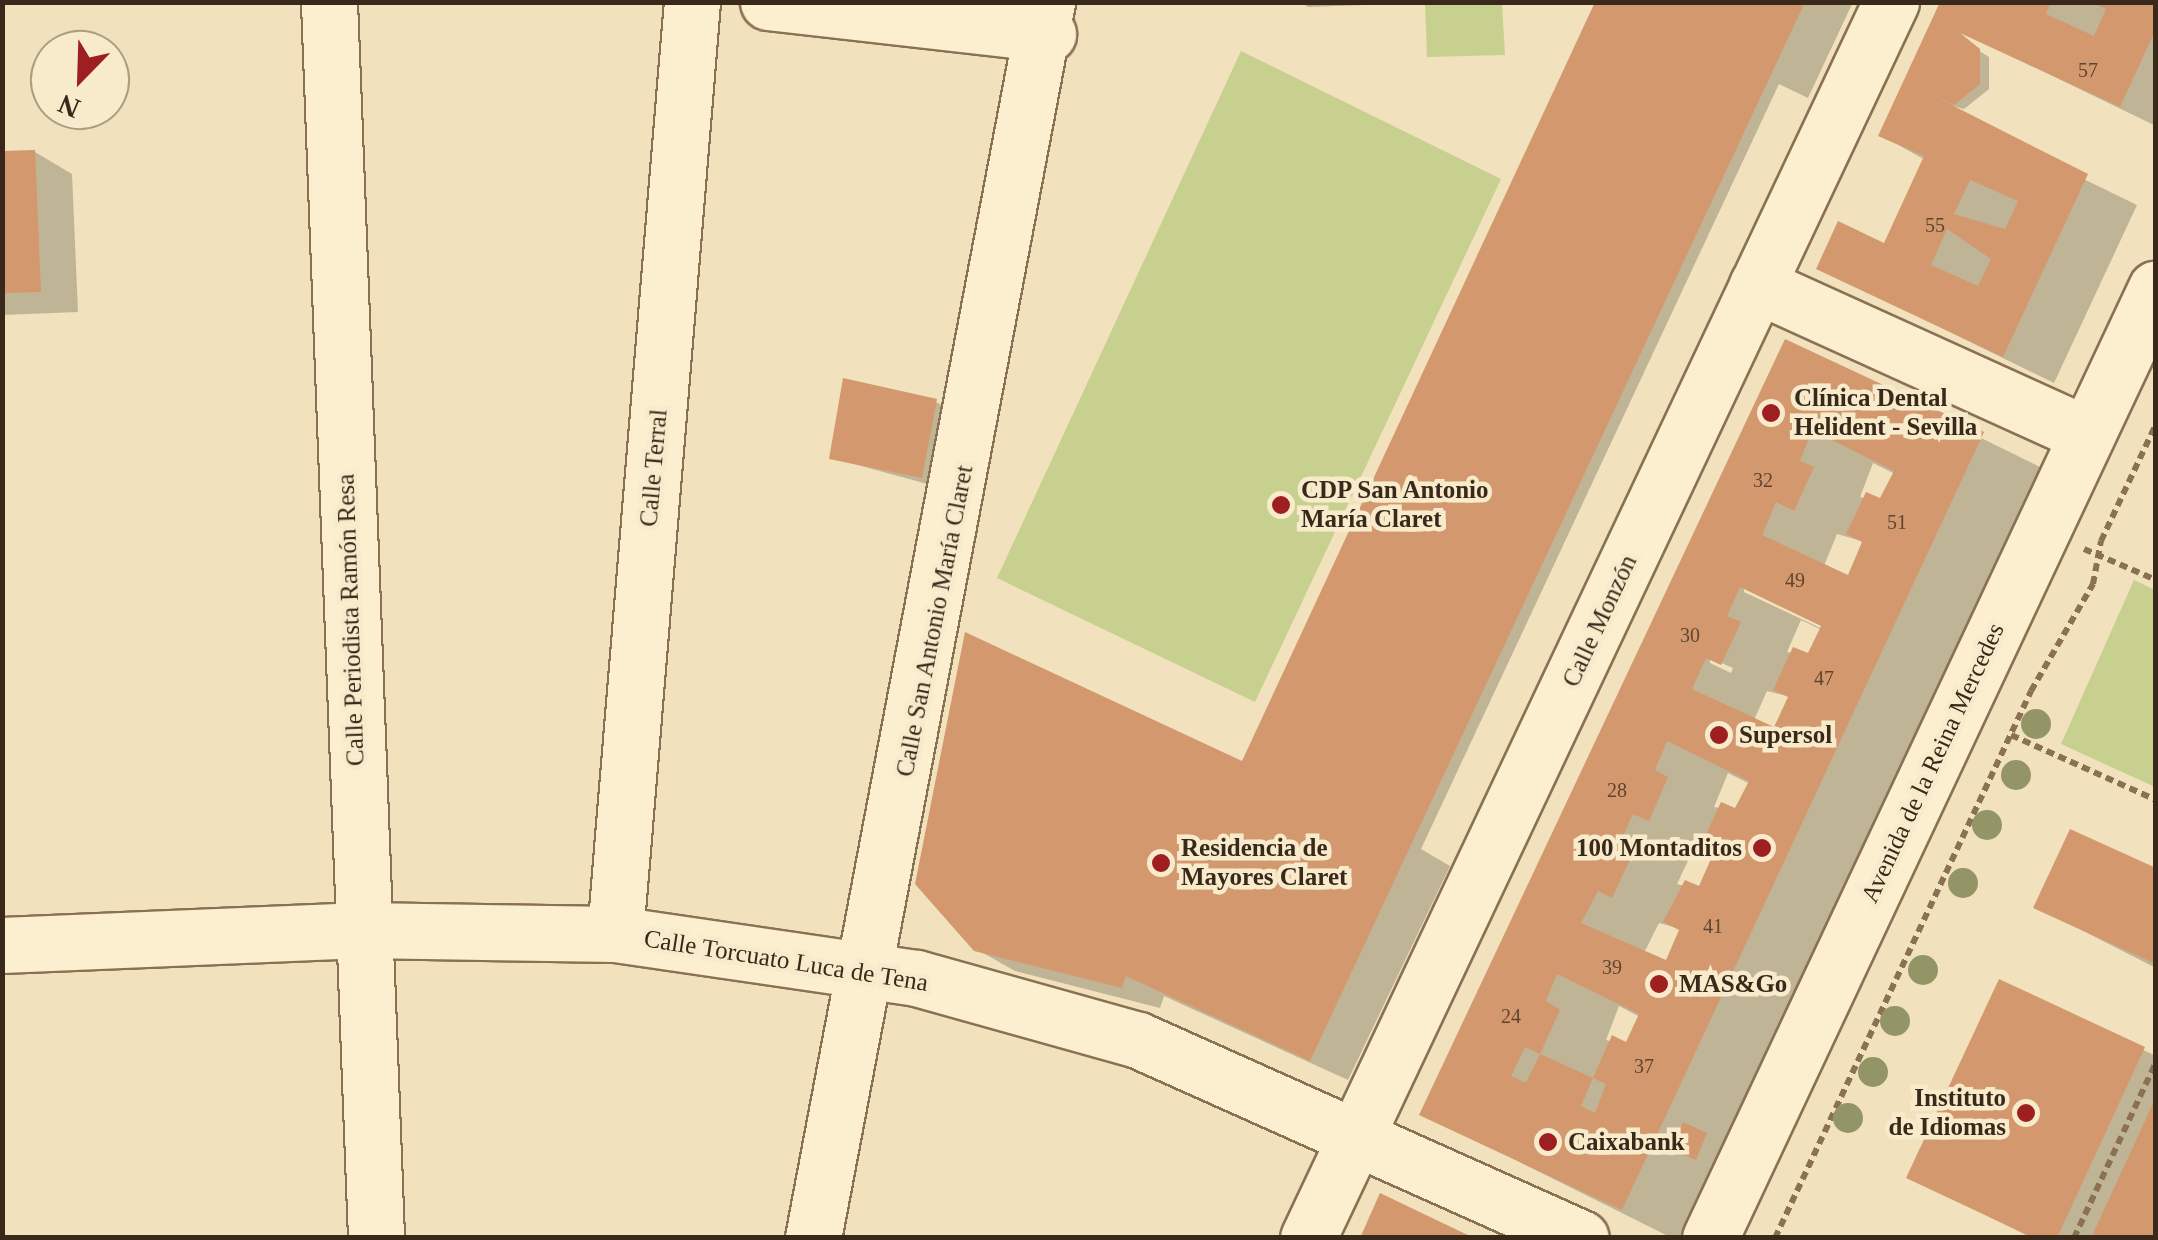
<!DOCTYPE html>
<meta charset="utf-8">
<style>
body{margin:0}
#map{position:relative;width:2158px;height:1240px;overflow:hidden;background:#f1e1bc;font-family:Georgia,serif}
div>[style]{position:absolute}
.green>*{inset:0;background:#c8d08f}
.shadow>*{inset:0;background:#0003}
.building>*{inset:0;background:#d3986e}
.path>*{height:6px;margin-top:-3px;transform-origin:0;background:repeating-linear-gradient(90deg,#8a7154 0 8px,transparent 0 13px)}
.roads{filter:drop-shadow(2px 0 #8a7154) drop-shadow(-2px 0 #8a7154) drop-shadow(0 2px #8a7154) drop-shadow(0 -2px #8a7154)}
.minor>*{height:55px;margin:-27.5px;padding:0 27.5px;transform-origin:27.5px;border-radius:27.5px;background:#fcefcf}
.trees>*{width:30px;height:30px;margin:-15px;border-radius:50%;background:#949566}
.dots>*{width:28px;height:28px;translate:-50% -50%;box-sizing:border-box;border:5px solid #f8ebcc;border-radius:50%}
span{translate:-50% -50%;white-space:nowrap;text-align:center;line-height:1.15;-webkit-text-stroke:9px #f8ebcc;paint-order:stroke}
.number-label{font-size:20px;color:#5f452f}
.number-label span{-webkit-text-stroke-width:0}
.poi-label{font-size:25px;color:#38291a;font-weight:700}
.left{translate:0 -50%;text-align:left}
.right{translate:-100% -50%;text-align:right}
.street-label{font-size:25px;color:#38291a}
.frame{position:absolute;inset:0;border:5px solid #38291a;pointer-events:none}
.north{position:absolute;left:30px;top:30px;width:100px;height:100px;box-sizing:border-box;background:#f8ebcc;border:2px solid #ab9d85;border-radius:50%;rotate:203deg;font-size:28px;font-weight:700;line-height:40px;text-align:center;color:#38291a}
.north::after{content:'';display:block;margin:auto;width:35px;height:45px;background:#9e1f1f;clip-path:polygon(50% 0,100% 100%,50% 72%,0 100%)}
</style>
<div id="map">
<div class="green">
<i style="clip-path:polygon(1425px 3px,1502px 3px,1505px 55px,1427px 57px)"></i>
<i style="clip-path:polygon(1241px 51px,1501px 179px,1255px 702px,997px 578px)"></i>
<i style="clip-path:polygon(2134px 580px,2155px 590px,2155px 787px,2061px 744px)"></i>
</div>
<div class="shadow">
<i style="clip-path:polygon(1301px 2px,1421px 2px,1421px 3px,1308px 7px)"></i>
<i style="clip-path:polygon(1598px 2px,1853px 2px,1808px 98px,1779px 84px,1421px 849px,1450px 866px,1348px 1080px,1164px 996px,1160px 1008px,1015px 971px,976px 949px,1260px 773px)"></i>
<i style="clip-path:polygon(1942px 2px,2156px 2px,2156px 126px,1935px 19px)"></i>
<i style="clip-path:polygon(1933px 23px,1989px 57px,1989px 89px,1964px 109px,1909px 94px,2137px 205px,2054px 383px,1819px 268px,1885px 246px,1925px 160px,1881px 135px)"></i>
<i style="clip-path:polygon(35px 152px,72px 174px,78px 312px,2px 315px,2px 153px)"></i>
<i style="clip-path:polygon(evenodd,1786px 342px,2044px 469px,1685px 1238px,1672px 1238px,1423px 1114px,1786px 342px,1873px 463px,1895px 474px,1881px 501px,1860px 497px,1873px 463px,1786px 342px,1837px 534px,1865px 542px,1849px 578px,1824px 566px,1837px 534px,1786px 342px,1744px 586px,1834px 629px,1831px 633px,1744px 592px,1744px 586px,1786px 342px,1801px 620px,1822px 630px,1809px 656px,1787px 652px,1801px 620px,1786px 342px,1710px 658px,1733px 668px,1731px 673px,1710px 663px,1710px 658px,1786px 342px,1767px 691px,1791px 697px,1775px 730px,1754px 720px,1767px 691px,1786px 342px,1728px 773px,1750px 784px,1736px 811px,1714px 807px,1728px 773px,1786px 342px,1695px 846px,1717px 851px,1700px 890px,1677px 884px,1695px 846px,1786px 342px,1659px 923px,1682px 929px,1667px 963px,1644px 953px,1659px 923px,1786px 342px,1619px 1006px,1640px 1017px,1628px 1046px,1606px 1040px,1619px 1006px)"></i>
<i style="clip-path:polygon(936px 402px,956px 413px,942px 488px,832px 458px)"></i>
<i style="clip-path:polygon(2156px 871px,2156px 968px,2036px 907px)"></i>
<i style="clip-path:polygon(2000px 983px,2156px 1056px,2156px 1238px,2032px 1238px,1909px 1177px)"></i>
</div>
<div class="building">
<i style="clip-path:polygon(1595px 2px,1805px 2px,1310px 1061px,1126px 976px,1122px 988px,974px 951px,915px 884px,965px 632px,1242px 761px)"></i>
<i style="clip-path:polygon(evenodd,1940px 2px,2051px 2px,2046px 14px,2094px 36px,2106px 9px,2091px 2px,2156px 2px,2156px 29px,2120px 107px,1960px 33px,1980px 49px,1980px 84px,1954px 105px,1932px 95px,2088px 174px,2003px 357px,1816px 269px,1838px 221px,1884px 243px,1924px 156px,1878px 136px,1940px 2px,1970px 180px,2018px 201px,2005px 229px,1954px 214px,1970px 180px,1940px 2px,1947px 229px,1991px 259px,1978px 286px,1931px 265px,1947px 229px)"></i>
<i style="clip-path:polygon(35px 150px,41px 292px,2px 293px,2px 151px)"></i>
<i style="clip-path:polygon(evenodd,1785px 339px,1984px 432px,1622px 1210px,1419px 1115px,1785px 339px,1812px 430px,1894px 471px,1880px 498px,1866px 492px,1846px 534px,1862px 542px,1848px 575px,1762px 535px,1776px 502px,1794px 511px,1814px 467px,1800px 461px,1812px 430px,1785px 339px,1740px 587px,1821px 626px,1808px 653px,1793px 647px,1773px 690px,1788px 697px,1774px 727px,1692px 689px,1706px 658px,1721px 665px,1741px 622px,1727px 616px,1740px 587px,1785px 339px,1667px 741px,1749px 781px,1735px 808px,1721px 802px,1701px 845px,1714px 852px,1699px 886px,1685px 880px,1663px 922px,1679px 930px,1666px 960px,1581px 923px,1598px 891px,1612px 898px,1632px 855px,1618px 847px,1633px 814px,1649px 821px,1668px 777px,1655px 770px,1667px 741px,1785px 339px,1557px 974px,1639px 1014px,1626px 1042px,1612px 1035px,1593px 1078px,1606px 1084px,1595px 1113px,1581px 1106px,1593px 1078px,1540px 1054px,1560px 1010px,1546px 1001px,1557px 974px,1785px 339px,1525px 1047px,1540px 1054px,1526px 1083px,1511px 1076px,1525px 1047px)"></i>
<i style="clip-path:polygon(843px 378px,937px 399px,922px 478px,829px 459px)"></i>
<i style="clip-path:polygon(2070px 829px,2156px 868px,2156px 964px,2033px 908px)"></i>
<i style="clip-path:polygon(1999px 979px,2145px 1047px,2057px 1238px,2034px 1238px,1906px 1178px)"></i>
<i style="clip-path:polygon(2156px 1097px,2156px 1238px,2091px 1238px)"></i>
<i style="clip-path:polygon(1683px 1122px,1707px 1133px,1696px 1160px,1672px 1150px)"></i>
<i style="clip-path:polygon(1380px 1193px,1474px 1238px,1360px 1238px)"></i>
</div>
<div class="path">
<i style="left:2084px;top:549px;width:78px;rotate:23.3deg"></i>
<i style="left:2011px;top:735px;width:159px;rotate:24.1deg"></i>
<i style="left:1775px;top:1238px;width:604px;rotate:-64.92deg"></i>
<i style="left:2031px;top:691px;width:124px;rotate:-59.9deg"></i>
<i style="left:2093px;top:584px;width:44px;rotate:-79.5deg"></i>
<i style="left:2101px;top:541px;width:129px;rotate:-64.8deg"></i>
<i style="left:2074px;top:1238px;width:194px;rotate:-65deg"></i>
</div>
<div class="roads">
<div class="minor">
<i style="left:329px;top:2px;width:1237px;rotate:87.82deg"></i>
<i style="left:768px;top:2px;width:282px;rotate:6.5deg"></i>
<i style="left:1757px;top:285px;width:362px;rotate:24.4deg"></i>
<i style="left:615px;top:934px;width:935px;rotate:-85.28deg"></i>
<i style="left:2px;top:945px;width:360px;rotate:-2.4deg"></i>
<i style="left:362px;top:930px;width:253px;rotate:0.9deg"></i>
<i style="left:615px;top:934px;width:304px;rotate:8.3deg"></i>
<i style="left:916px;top:978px;width:230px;rotate:15.6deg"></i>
<i style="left:1138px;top:1040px;width:485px;rotate:24.1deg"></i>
<i style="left:813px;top:1238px;width:1258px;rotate:-79.28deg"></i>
<i style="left:1308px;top:1238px;width:1367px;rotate:-64.75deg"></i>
<i style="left:1710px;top:1238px;width:1049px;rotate:-64.85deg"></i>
</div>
</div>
<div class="trees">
<i style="left:2036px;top:724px"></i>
<i style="left:2016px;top:775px"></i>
<i style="left:1987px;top:825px"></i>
<i style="left:1963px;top:883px"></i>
<i style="left:1923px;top:970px"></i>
<i style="left:1895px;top:1021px"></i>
<i style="left:1873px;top:1072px"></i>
<i style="left:1848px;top:1118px"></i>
</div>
<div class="dots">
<i style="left:1771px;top:413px;background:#9e1f1f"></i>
<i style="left:1281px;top:505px;background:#9e1f1f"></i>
<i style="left:1719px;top:735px;background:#9e1f1f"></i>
<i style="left:1762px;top:848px;background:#9e1f1f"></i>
<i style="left:1161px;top:863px;background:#9e1f1f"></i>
<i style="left:1659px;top:984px;background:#9e1f1f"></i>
<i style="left:2026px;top:1113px;background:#9e1f1f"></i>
<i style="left:1548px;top:1142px;background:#9e1f1f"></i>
</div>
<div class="number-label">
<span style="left:2088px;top:70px">57</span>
<span style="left:1935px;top:225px">55</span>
<span style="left:1763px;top:480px">32</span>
<span style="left:1897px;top:522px">51</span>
<span style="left:1795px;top:580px">49</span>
<span style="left:1690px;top:635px">30</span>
<span style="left:1824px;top:678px">47</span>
<span style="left:1617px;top:790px">28</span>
<span style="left:1713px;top:926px">41</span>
<span style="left:1612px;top:967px">39</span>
<span style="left:1511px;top:1016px">24</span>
<span style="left:1644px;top:1066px">37</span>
</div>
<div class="poi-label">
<span class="left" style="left:1794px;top:413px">Clínica Dental<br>Helident - Sevilla</span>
<span class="left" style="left:1301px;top:505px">CDP San Antonio<br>María Claret</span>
<span class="left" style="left:1739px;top:735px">Supersol</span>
<span class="right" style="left:1742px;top:848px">100 Montaditos</span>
<span class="left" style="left:1181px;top:863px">Residencia de<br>Mayores Claret</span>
<span class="left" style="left:1679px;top:984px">MAS&amp;Go</span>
<span class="right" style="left:2006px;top:1113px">Instituto<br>de Idiomas</span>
<span class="left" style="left:1568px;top:1142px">Caixabank</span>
</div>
<div class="street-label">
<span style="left:654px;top:468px;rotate:-85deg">Calle Terral</span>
<span style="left:351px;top:620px;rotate:-92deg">Calle Periodista Ramón Resa</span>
<span style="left:935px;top:621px;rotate:-79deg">Calle San Antonio María Claret</span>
<span style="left:1600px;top:621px;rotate:-65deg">Calle Monzón</span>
<span style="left:1933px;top:763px;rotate:-65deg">Avenida de la Reina Mercedes</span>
<span style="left:786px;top:961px;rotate:9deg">Calle Torcuato Luca de Tena</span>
</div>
<div class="frame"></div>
<div class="north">N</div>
</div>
